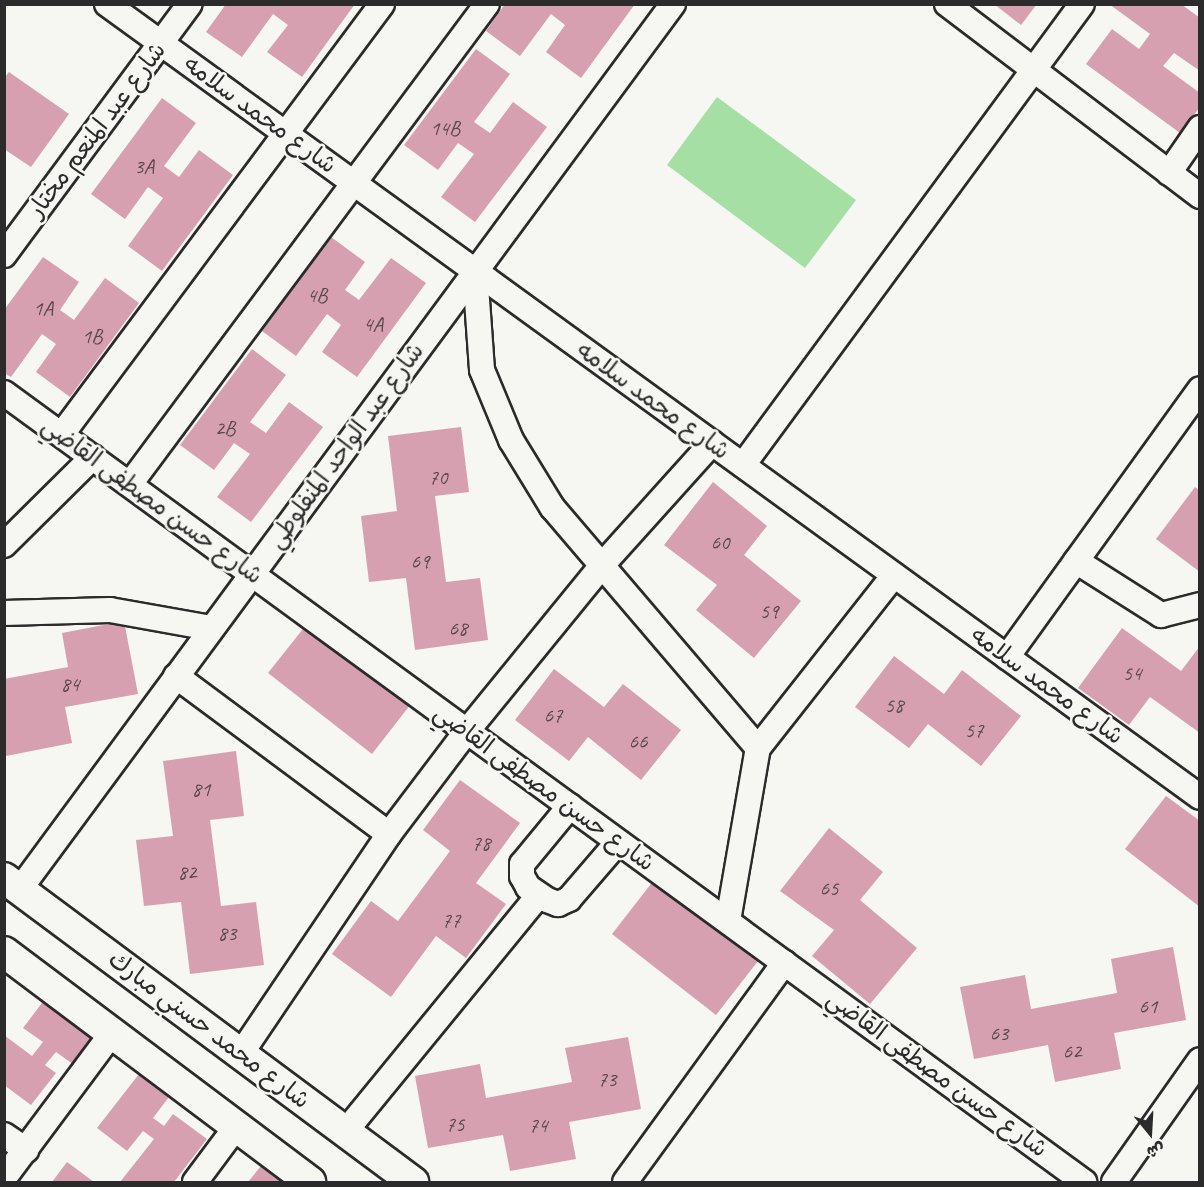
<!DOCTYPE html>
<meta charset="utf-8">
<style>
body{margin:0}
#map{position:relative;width:1204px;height:1187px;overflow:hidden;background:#f6f6f2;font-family:Caveat,"Playpen Sans Arabic",sans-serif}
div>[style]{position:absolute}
.green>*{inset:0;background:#a5dfa4}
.building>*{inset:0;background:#d7a0b1}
.roads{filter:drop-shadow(2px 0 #2b2b2b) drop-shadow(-2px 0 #2b2b2b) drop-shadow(0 2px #2b2b2b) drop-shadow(0 -2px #2b2b2b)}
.minor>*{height:24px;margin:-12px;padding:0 12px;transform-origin:12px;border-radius:12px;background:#f6f6f2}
.tertiary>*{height:30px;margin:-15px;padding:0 15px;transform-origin:15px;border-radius:15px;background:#f6f6f2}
span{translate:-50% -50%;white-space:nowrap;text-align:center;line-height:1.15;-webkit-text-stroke:5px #f6f6f2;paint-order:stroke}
.number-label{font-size:21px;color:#56484c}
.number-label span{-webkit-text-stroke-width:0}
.street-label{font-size:24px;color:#2b2b2b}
.frame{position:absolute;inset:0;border:6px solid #2b2b2b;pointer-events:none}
.north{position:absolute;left:1120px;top:1103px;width:60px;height:60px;-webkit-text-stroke:4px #f6f6f2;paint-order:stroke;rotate:162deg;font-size:16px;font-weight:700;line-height:24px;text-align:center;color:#2b2b2b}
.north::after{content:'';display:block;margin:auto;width:21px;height:27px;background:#2b2b2b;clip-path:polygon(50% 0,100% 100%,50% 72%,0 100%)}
</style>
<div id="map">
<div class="green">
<i style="clip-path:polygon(717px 97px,856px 200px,805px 268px,667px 165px)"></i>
</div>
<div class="building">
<i style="clip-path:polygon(226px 4px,355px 4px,302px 77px,267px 52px,288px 25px,273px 14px,242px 57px,206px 32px)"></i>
<i style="clip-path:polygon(505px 4px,635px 4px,581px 78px,546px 52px,565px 25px,551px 14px,520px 56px,486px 31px)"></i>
<i style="clip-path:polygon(994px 4px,1037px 4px,1021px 25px)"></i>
<i style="clip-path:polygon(1109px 4px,1181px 4px,1200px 18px,1200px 71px,1174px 53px,1163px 66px,1200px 93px,1200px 107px,1180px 133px,1086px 64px,1112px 29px,1139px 49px,1150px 34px)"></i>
<i style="clip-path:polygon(476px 49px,510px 74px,474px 122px,490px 133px,513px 102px,547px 127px,475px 222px,441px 197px,474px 154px,458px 143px,438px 170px,404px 145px)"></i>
<i style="clip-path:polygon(9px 72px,69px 114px,31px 167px,4px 149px,4px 78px)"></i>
<i style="clip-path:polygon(162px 98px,196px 123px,164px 166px,179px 177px,199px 150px,233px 175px,162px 271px,128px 246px,163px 198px,148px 187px,125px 219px,91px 194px)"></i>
<i style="clip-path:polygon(331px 237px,365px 262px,345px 290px,359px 300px,391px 258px,426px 283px,357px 377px,322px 352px,341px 325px,327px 314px,296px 356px,262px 331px)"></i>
<i style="clip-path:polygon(43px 257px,79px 282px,60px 310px,74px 320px,105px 278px,139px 303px,70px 397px,36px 372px,56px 344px,42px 334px,11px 377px,4px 373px,4px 310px)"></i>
<i style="clip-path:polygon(252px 349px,286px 375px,250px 422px,266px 433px,289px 402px,323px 427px,251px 522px,217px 497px,250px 454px,234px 443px,214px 470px,180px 445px)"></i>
<i style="clip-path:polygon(461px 427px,469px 492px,435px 496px,446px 582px,480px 578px,488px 640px,415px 650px,406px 578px,369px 582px,361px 516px,397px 511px,388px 436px)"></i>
<i style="clip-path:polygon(713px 482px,767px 526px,744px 555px,801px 601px,754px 658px,696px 610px,717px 585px,664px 545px)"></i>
<i style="clip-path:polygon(1195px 487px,1200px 491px,1200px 572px,1156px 539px)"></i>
<i style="clip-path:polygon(310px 620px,414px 700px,372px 754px,268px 673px)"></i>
<i style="clip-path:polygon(124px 621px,138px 694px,65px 707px,72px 743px,6px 756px,4px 679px,68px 667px,62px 633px)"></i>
<i style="clip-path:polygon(1122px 628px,1181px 671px,1200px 646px,1200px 733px,1150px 697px,1129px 725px,1078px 688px)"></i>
<i style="clip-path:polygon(894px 656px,944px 694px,962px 670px,1021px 716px,981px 766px,928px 724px,909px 748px,855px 707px)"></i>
<i style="clip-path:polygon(554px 669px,604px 707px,623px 684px,681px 730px,641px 780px,588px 737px,569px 761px,515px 720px)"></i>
<i style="clip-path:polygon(236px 751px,244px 816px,210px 820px,221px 906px,256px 902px,264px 965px,190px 974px,181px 902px,144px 906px,136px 840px,173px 836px,163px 761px)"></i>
<i style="clip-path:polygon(460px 780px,520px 823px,476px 883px,506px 904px,466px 958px,436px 936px,391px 997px,332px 954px,371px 901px,398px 921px,450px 851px,423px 830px)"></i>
<i style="clip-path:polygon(1166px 796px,1200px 821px,1200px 907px,1125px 849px)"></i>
<i style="clip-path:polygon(829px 828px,883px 872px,860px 900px,917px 948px,870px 1004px,812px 956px,834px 930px,780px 891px)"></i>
<i style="clip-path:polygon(654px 880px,758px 961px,716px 1015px,612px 934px)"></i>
<i style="clip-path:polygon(1173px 947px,1186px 1020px,1114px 1033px,1121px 1069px,1055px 1082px,1048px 1045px,974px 1059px,960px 987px,1025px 975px,1031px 1009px,1117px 993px,1111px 959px)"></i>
<i style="clip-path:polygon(48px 995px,105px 1038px,81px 1070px,56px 1052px,45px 1065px,56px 1073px,31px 1105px,4px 1085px,4px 1035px,32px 1056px,43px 1042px,23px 1028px)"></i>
<i style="clip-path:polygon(628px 1037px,641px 1109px,569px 1122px,576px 1159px,510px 1171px,503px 1135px,428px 1148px,415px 1076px,480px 1064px,486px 1098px,572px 1082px,565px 1048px)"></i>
<i style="clip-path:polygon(139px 1074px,169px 1097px,153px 1118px,164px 1126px,173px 1114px,207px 1139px,174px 1182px,120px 1182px,154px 1139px,143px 1131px,127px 1151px,97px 1128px)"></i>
<i style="clip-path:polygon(67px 1162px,94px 1182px,52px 1182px)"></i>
<i style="clip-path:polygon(261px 1166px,283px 1182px,248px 1182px)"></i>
</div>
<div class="roads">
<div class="minor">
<i style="left:107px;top:4px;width:1350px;rotate:35.96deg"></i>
<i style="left:947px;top:4px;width:318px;rotate:37.2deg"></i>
<i style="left:1169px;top:173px;width:55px;rotate:-55.4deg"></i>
<i style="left:4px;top:255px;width:312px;rotate:-53.5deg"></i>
<i style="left:475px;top:272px;width:98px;rotate:85.9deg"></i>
<i style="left:482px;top:370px;width:76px;rotate:67.5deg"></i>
<i style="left:511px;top:440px;width:79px;rotate:58.5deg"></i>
<i style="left:552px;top:507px;width:317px;rotate:49.5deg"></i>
<i style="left:4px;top:393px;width:1338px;rotate:36.15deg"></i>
<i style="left:62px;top:434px;width:536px;rotate:-53.34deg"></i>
<i style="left:743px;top:465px;width:572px;rotate:-53.67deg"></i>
<i style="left:130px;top:484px;width:598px;rotate:-53.36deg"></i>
<i style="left:4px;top:545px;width:125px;rotate:-44.7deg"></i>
<i style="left:1076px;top:561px;width:101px;rotate:32.4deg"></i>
<i style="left:1161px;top:615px;width:40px;rotate:-14.4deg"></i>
<i style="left:4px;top:613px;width:106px;rotate:-1.6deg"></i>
<i style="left:110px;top:610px;width:103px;rotate:10.1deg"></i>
<i style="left:1007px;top:657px;width:330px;rotate:-54.2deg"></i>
<i style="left:176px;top:676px;width:265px;rotate:36.6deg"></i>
<i style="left:570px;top:806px;width:75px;rotate:129.6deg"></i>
<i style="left:522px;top:864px;width:12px;rotate:90deg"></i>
<i style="left:522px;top:876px;width:13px;rotate:61deg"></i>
<i style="left:528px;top:887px;width:23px;rotate:34deg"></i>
<i style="left:547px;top:900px;width:12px;rotate:20deg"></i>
<i style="left:558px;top:904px;width:12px;rotate:-24deg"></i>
<i style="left:569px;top:899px;width:75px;rotate:-49.3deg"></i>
<i style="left:20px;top:889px;width:1100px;rotate:-53.58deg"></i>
<i style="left:728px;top:921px;width:176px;rotate:-80.2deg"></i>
<i style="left:758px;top:748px;width:220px;rotate:-51.8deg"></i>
<i style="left:240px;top:1055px;width:267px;rotate:-56deg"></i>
<i style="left:389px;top:834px;width:129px;rotate:-52.9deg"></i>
<i style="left:467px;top:731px;width:215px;rotate:-50.8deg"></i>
<i style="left:603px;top:564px;width:163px;rotate:-48deg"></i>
<i style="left:345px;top:1132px;width:306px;rotate:-50.7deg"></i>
<i style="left:4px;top:1135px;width:27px;rotate:34deg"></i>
<i style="left:4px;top:1178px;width:181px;rotate:-53.3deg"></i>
<i style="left:195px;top:1182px;width:69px;rotate:-53.3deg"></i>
<i style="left:625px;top:1182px;width:271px;rotate:-54deg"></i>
<i style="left:1114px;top:1182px;width:149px;rotate:-54.8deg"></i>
</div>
<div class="tertiary">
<i style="left:4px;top:878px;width:510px;rotate:36.62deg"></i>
<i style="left:4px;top:952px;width:383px;rotate:36.9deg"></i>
</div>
</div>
<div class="number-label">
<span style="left:445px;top:128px">14B</span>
<span style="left:144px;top:166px">3A</span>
<span style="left:317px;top:295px">4B</span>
<span style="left:43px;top:308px">1A</span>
<span style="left:373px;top:324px">4A</span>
<span style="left:92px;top:336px">1B</span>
<span style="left:225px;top:428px">2B</span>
<span style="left:438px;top:477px">70</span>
<span style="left:720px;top:542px">60</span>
<span style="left:420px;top:561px">69</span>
<span style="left:769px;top:611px">59</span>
<span style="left:458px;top:628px">68</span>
<span style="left:1132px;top:673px">54</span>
<span style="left:70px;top:684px">84</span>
<span style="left:894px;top:705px">58</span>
<span style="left:553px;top:715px">67</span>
<span style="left:974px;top:730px">57</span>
<span style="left:638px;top:741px">66</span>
<span style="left:201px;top:789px">81</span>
<span style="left:481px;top:843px">78</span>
<span style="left:187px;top:872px">82</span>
<span style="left:829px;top:888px">65</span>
<span style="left:451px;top:920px">77</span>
<span style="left:227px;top:933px">83</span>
<span style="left:1148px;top:1006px">61</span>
<span style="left:999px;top:1033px">63</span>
<span style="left:1072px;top:1051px">62</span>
<span style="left:607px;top:1079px">73</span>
<span style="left:455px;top:1124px">75</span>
<span style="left:538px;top:1125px">74</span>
</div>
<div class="street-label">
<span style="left:260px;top:115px;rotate:36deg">شارع محمد سلامه</span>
<span style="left:97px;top:130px;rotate:-53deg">شارع عبد المنعم مختار</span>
<span style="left:653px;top:401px;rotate:36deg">شارع محمد سلامه</span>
<span style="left:346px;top:446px;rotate:-54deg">شارع عبد الواحد المنفلوطي</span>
<span style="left:152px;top:501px;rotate:36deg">شارع حسن مصطفى القاضي</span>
<span style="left:1047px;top:686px;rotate:36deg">شارع محمد سلامه</span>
<span style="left:544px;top:788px;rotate:36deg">شارع حسن مصطفى القاضي</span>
<span style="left:209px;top:1030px;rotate:37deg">شارع محمد حسني مبارك</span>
<span style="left:937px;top:1074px;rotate:36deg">شارع حسن مصطفى القاضي</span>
</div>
<div class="frame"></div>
<div class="north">ش</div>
</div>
